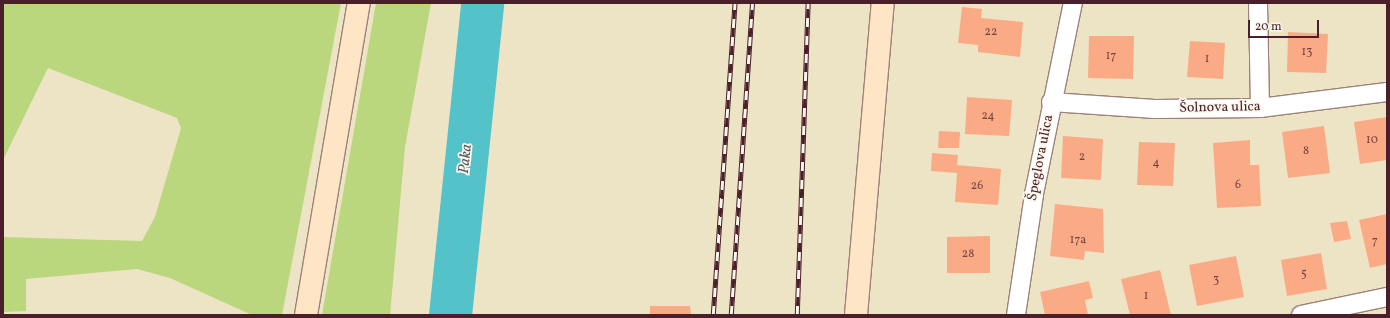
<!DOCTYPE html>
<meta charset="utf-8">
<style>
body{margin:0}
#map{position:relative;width:1390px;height:318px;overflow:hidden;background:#ede4c6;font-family:Vollkorn,serif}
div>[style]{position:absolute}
.green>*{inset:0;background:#bad77d}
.river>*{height:43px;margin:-21.5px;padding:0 21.5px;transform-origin:21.5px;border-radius:21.5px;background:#54c2c9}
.building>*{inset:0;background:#faab86}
.roads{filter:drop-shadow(1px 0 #9c8278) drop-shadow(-1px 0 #9c8278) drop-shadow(0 1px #9c8278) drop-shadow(0 -1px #9c8278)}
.street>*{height:18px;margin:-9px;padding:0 9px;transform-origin:9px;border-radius:9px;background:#fff}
.secondary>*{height:22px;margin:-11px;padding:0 11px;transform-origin:11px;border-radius:11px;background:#fee5c5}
.rail>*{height:4.5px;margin-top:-2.25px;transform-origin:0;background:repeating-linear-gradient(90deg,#fbf7ec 0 9px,#4a1f2b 0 18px);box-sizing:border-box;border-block:1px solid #4a1f2b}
span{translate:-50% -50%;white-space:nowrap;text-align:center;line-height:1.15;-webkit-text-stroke:3.5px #fbf7ec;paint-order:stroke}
.number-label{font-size:12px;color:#764242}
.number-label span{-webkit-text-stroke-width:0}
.street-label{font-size:14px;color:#4a1f2b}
.water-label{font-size:15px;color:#4e5862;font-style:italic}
.frame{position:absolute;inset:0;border:4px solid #4a1f2b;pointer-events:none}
.scale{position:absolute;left:1248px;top:20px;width:71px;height:18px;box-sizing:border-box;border:2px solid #4a1f2b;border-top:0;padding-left:5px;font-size:12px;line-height:14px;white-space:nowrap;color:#4a1f2b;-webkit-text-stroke:3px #fbf7ec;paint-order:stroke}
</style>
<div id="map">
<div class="green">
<i style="clip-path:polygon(3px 3px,341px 3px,282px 315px,252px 315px,170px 278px,137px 269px,26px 279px,26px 311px,3px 312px,3px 237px,142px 241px,155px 217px,181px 128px,177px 118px,48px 68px,3px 160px)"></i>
<i style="clip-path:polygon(376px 3px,431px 3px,405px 147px,390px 315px,322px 315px)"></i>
</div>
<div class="river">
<i style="left:450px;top:315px;width:314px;rotate:-84.1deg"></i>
</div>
<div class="building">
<i style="clip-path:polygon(962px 7px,982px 9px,981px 18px,1023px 22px,1020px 57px,978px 52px,978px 45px,958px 43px)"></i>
<i style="clip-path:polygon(1288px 32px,1328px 34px,1326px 73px,1287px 72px)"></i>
<i style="clip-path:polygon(1089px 36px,1134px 36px,1133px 79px,1088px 78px)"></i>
<i style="clip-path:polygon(1190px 41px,1225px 43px,1223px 79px,1187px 77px)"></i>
<i style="clip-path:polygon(967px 97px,1012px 100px,1009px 136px,965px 134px)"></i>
<i style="clip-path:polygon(1387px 117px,1387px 160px,1360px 164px,1354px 122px)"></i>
<i style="clip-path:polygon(1324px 126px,1330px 173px,1288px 178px,1282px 132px)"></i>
<i style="clip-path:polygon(939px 131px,960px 132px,959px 148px,938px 148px)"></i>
<i style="clip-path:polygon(1063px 136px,1103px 139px,1101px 180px,1061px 178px)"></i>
<i style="clip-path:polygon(1250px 140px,1250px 165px,1259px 165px,1261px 206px,1217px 208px,1213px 143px)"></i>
<i style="clip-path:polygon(1139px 142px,1175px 143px,1173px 186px,1137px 185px)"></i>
<i style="clip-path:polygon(932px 153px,958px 155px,957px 165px,1001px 169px,998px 205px,955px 202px,957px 173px,931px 171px)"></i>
<i style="clip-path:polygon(1055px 204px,1103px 209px,1104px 253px,1085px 251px,1084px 260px,1050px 256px)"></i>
<i style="clip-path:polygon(1387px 214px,1387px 264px,1370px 268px,1359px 220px)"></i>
<i style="clip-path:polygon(1347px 221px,1351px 239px,1334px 242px,1330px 223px)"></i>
<i style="clip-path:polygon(990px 236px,990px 273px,947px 273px,947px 237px)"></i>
<i style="clip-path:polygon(1321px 253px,1327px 289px,1287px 296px,1281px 260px)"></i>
<i style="clip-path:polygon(1236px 256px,1244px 297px,1197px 306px,1189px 265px)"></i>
<i style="clip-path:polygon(1160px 270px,1171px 315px,1130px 315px,1121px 279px)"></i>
<i style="clip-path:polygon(1089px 281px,1093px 298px,1085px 300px,1088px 315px,1045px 315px,1040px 292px)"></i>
<i style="clip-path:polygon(650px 306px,690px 306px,691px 315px,650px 315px)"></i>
</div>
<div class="roads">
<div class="street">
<i style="left:1258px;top:3px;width:105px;rotate:88.9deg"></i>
<i style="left:1051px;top:102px;width:104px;rotate:3.9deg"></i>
<i style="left:1155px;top:109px;width:105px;rotate:-0.5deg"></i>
<i style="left:1260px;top:108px;width:128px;rotate:-7.2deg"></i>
<i style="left:1016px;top:315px;width:122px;rotate:-81.5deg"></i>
<i style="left:1034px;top:194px;width:195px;rotate:-78.5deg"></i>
<i style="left:1301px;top:315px;width:88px;rotate:-11.8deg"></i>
</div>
<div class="secondary">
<i style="left:306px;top:315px;width:316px;rotate:-80.4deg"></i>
<i style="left:856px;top:315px;width:313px;rotate:-85.1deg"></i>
</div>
</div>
<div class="rail">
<i style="left:713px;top:315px;width:313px;rotate:-86deg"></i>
<i style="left:731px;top:315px;width:313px;rotate:-86.1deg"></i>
<i style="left:797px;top:315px;width:312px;rotate:-88deg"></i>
</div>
<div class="number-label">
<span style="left:991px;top:33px">22</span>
<span style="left:1307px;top:53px">13</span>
<span style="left:1111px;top:57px">17</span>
<span style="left:1207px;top:60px">1</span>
<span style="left:988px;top:117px">24</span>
<span style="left:1372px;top:141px">10</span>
<span style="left:1306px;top:152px">8</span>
<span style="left:1082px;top:158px">2</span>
<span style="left:1156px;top:164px">4</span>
<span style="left:1238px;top:186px">6</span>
<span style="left:977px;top:187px">26</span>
<span style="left:1078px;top:241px">17a</span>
<span style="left:1375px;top:242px">7</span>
<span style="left:968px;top:255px">28</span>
<span style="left:1304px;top:275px">5</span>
<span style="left:1216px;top:281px">3</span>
<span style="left:1146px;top:297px">1</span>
</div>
<div class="street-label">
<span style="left:1220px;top:108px;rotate:-1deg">Šolnova ulica</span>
<span style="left:1041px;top:158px;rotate:-79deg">Špeglova ulica</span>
</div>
<div class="water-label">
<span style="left:466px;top:159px;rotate:-84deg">Paka</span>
</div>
<div class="frame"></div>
<div class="scale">20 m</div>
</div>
